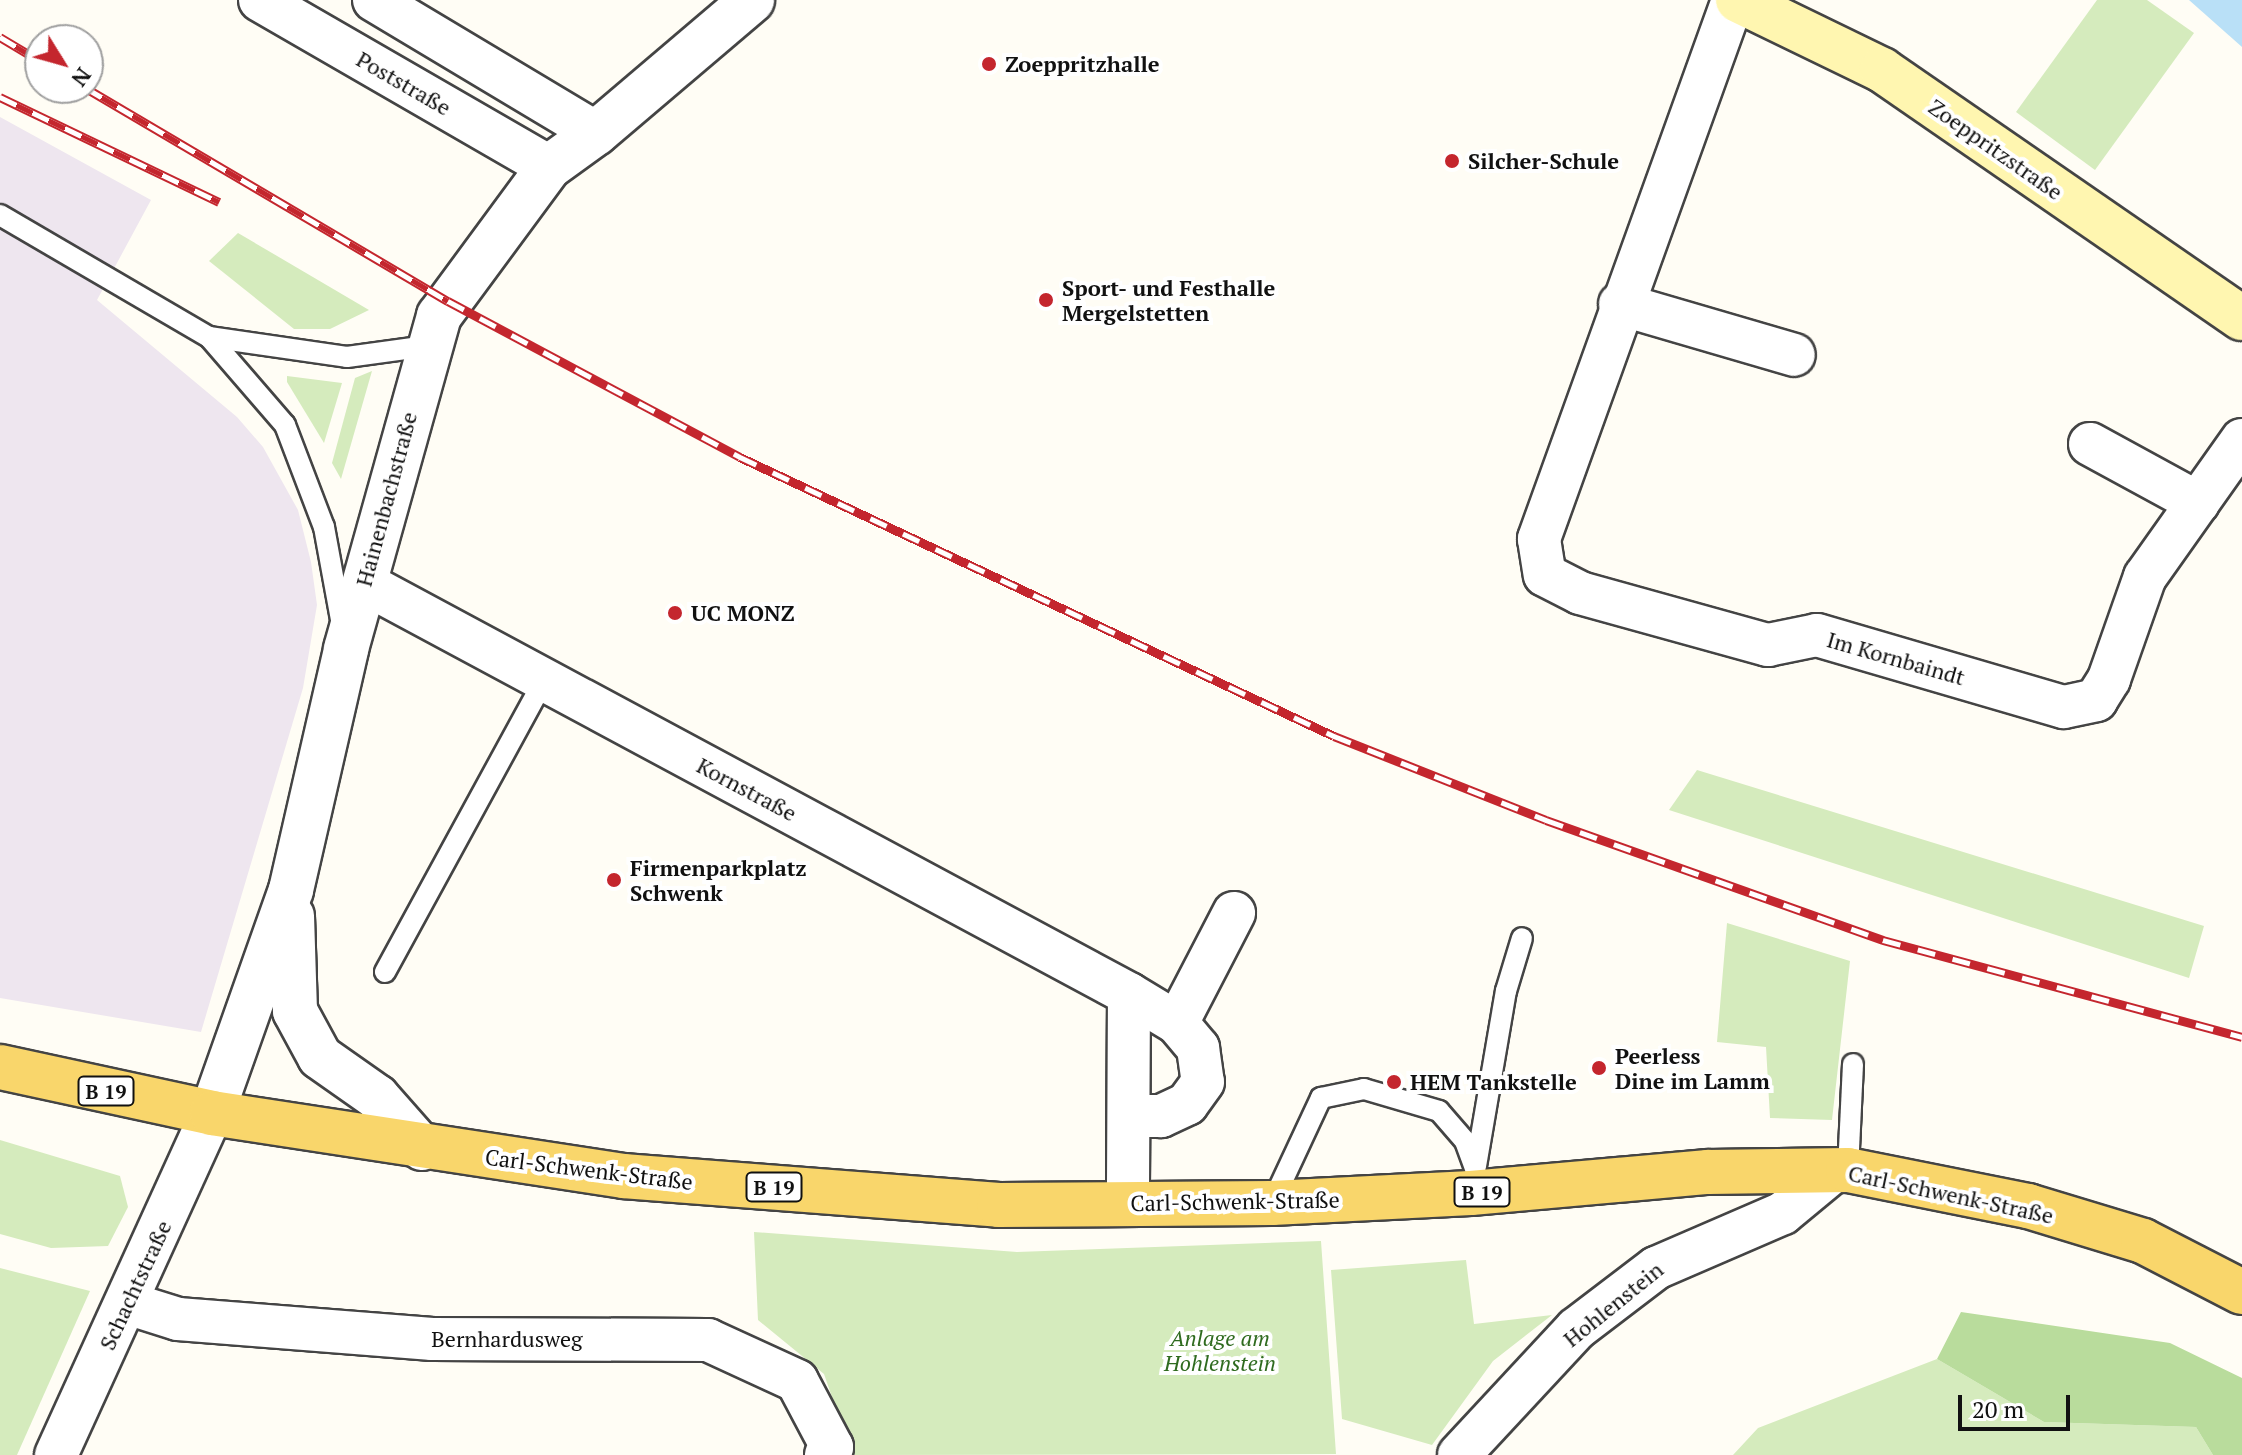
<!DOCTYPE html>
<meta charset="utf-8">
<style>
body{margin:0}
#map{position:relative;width:2242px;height:1455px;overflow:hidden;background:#fffdf5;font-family:"PT Serif",serif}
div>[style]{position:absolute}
.industrial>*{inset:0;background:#eee6ef}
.green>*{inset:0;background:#d5ebbd}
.forest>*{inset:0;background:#b9dc9c}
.water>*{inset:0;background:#b9e0f7}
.roads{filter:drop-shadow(2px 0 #444) drop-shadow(-2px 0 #444) drop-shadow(0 2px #444) drop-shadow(0 -2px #444)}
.service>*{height:20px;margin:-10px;padding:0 10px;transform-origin:10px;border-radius:10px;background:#fff}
.minor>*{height:42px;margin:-21px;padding:0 21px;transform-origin:21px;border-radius:21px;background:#fff}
.tertiary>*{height:44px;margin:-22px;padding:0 22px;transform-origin:22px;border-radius:22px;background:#fff}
.secondary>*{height:44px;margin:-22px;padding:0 22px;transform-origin:22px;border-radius:22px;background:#fff6b0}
.primary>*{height:44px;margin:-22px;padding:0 22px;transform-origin:22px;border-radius:22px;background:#f9d66b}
.rail>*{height:9px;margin-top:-4.5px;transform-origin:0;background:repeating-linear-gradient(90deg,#fff 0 18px,#c4262e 0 36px);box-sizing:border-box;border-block:2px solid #c4262e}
.dots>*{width:22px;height:22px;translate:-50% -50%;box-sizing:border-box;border:4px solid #fff;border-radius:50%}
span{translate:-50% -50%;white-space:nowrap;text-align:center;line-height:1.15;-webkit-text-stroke:8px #fff;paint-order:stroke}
.shield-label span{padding:2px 6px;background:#fff;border:2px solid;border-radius:6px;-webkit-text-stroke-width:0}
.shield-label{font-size:20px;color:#111;font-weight:700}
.poi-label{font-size:22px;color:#111;font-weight:700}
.left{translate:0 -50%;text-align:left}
.street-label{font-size:22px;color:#111}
.park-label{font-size:22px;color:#2f6b1f;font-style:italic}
.north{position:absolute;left:24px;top:24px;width:80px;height:80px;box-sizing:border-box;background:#fff;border:2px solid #a0a0a0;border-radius:50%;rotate:127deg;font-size:22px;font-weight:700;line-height:32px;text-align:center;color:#111}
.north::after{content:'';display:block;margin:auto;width:28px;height:36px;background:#c4262e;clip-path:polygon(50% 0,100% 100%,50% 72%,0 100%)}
.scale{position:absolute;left:1958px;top:1395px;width:112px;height:36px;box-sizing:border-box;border:4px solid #111;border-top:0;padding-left:10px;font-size:24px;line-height:28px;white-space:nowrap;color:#111;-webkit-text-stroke:6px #fff;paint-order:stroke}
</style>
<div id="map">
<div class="industrial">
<i style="clip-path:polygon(0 117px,151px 200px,97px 300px,237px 417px,263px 447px,298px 510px,311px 562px,317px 605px,303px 688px,201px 1032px,0 998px)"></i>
</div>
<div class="green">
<i style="clip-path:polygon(2097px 0,2147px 0,2194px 33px,2095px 170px,2016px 112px)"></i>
<i style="clip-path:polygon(238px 233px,369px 310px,330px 329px,294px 329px,209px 261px)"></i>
<i style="clip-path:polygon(372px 371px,341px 479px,332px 463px,355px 378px)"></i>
<i style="clip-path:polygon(287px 376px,342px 383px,324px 443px,287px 382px)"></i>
<i style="clip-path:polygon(1697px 770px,2204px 926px,2189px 978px,1669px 810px)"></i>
<i style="clip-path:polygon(1727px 923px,1850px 961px,1832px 1120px,1770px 1118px,1766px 1047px,1717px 1042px)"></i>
<i style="clip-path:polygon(0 1140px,120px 1176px,128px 1207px,108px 1246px,51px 1248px,0 1234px)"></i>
<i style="clip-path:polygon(754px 1232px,1017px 1252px,1321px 1241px,1336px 1454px,852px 1455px,824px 1374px,758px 1320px)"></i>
<i style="clip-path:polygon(1466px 1260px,1474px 1324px,1552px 1315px,1493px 1361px,1432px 1445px,1342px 1419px,1331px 1270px)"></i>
<i style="clip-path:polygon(0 1268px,90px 1291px,17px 1455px,0 1455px)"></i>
<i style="clip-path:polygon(1937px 1359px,2044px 1422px,2196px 1427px,2213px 1455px,1733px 1455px,1758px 1428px)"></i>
</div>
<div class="forest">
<i style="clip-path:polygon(1961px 1312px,2170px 1343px,2242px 1378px,2242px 1455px,2213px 1455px,2196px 1427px,2044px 1422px,1937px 1359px)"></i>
</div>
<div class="water">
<i style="clip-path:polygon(2189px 0,2242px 0,2242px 47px)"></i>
</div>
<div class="roads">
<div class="service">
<i style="left:0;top:215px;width:242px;rotate:30.3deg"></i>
<i style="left:209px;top:337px;width:116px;rotate:49.2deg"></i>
<i style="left:285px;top:425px;width:109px;rotate:69.1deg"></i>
<i style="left:324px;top:527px;width:100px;rotate:79.6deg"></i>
<i style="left:209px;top:337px;width:139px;rotate:8.2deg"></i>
<i style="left:347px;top:357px;width:81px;rotate:-7.8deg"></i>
<i style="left:385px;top:972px;width:332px;rotate:-61.4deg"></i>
<i style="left:1476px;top:1166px;width:178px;rotate:-80.3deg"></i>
<i style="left:1506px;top:991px;width:55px;rotate:-73.2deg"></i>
<i style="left:1848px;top:1170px;width:106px;rotate:-87.3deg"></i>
<i style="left:1272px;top:1203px;width:116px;rotate:-65deg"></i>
<i style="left:1321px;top:1098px;width:44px;rotate:-11.8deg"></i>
<i style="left:1364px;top:1089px;width:78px;rotate:16.3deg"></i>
<i style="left:1439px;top:1111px;width:40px;rotate:49deg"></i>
<i style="left:1465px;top:1141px;width:30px;rotate:70deg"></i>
</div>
<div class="minor">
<i style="left:260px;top:0;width:334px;rotate:30deg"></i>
<i style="left:374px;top:0;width:259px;rotate:30.9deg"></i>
<i style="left:1733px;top:0;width:573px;rotate:109.8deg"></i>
<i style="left:1539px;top:539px;width:36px;rotate:81deg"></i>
<i style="left:1545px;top:575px;width:39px;rotate:27deg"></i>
<i style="left:1580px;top:593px;width:195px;rotate:15.5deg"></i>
<i style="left:1768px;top:645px;width:50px;rotate:-11.5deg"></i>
<i style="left:1817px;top:635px;width:257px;rotate:16.3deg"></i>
<i style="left:2064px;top:707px;width:33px;rotate:-12deg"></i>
<i style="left:2096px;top:700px;width:25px;rotate:-58deg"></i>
<i style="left:2109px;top:679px;width:108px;rotate:-70.6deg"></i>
<i style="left:2145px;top:577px;width:168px;rotate:-54.7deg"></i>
<i style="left:1620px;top:304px;width:181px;rotate:16.3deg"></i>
<i style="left:2090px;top:444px;width:123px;rotate:28.6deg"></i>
<i style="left:364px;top:583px;width:868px;rotate:28.25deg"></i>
<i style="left:1129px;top:994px;width:209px;rotate:90.3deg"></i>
<i style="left:1129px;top:994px;width:56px;rotate:31.1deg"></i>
<i style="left:1177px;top:1023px;width:33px;rotate:50deg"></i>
<i style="left:1198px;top:1048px;width:34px;rotate:82deg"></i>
<i style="left:1203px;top:1082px;width:27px;rotate:126deg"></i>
<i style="left:1187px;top:1104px;width:29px;rotate:155deg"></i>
<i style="left:1161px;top:1116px;width:30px;rotate:180deg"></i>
<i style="left:1177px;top:1023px;width:124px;rotate:-62.6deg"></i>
<i style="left:127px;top:1303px;width:53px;rotate:17.4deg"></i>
<i style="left:178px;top:1319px;width:255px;rotate:4.5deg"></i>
<i style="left:432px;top:1339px;width:276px;rotate:0.2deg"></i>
<i style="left:708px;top:1340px;width:98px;rotate:24.7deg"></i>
<i style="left:797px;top:1381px;width:75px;rotate:62.1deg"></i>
<i style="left:832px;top:1447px;width:10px;rotate:127deg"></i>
<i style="left:56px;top:1455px;width:376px;rotate:-65.5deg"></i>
<i style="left:1459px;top:1455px;width:172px;rotate:-47.1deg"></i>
<i style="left:1576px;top:1329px;width:101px;rotate:-37.3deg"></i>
<i style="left:1656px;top:1268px;width:138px;rotate:-23.4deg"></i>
<i style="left:1783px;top:1213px;width:67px;rotate:-39.6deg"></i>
</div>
<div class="tertiary">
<i style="left:292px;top:916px;width:95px;rotate:88.2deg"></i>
<i style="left:295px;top:1011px;width:52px;rotate:61.5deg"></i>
<i style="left:320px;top:1057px;width:70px;rotate:35.1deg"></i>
<i style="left:377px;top:1097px;width:68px;rotate:48.6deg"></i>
<i style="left:212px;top:1113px;width:237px;rotate:-70.5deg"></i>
<i style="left:291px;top:890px;width:247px;rotate:-77.1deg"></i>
<i style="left:346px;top:649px;width:346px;rotate:-74.4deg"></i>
<i style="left:439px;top:316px;width:185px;rotate:-53.6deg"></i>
<i style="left:549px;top:167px;width:58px;rotate:-35.9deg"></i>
<i style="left:596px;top:133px;width:205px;rotate:-40.4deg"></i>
</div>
<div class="secondary">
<i style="left:1738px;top:0;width:160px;rotate:25.9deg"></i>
<i style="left:1882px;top:70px;width:437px;rotate:34.6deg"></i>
</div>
<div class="primary">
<i style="left:0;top:1067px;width:217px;rotate:12.2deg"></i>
<i style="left:212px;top:1113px;width:416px;rotate:8.7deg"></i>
<i style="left:623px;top:1176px;width:377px;rotate:4.4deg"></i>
<i style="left:999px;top:1205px;width:273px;rotate:-0.4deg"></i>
<i style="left:1272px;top:1203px;width:199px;rotate:-2.9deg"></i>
<i style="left:1471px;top:1193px;width:238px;rotate:-5.1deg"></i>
<i style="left:1708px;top:1172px;width:140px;rotate:-0.8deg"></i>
<i style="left:1848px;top:1170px;width:184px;rotate:11.3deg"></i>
<i style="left:2028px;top:1206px;width:120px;rotate:16.9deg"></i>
<i style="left:2143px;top:1241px;width:111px;rotate:27.3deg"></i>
</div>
</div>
<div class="rail">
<i style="left:0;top:37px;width:47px;rotate:31deg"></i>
<i style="left:86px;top:88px;width:420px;rotate:30.5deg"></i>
<i style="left:448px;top:301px;width:331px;rotate:28.1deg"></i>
<i style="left:740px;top:457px;width:656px;rotate:25.16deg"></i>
<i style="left:1334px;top:736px;width:228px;rotate:21.6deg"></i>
<i style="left:1546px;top:820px;width:358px;rotate:19.6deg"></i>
<i style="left:1883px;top:940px;width:372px;rotate:15.1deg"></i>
<i style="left:0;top:97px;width:243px;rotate:25.6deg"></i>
</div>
<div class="dots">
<i style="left:989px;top:64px;background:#c4262e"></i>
<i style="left:1452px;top:161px;background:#c4262e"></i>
<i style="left:1046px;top:300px;background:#c4262e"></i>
<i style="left:675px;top:613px;background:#c4262e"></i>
<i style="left:614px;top:880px;background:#c4262e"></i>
<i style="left:1599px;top:1068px;background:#c4262e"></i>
<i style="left:1394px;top:1082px;background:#c4262e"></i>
</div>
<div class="shield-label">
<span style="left:106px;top:1091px">B 19</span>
<span style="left:774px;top:1187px">B 19</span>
<span style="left:1482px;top:1192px">B 19</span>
</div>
<div class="poi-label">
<span class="left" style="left:1005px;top:64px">Zoeppritzhalle</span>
<span class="left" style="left:1468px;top:161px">Silcher-Schule</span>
<span class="left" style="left:1062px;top:300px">Sport- und Festhalle<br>Mergelstetten</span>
<span class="left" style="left:691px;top:613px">UC MONZ</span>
<span class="left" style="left:630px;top:880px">Firmenparkplatz<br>Schwenk</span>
<span class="left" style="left:1615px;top:1068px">Peerless<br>Dine im Lamm</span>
<span class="left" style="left:1410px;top:1082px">HEM Tankstelle</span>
</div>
<div class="street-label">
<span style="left:404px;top:83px;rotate:30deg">Poststraße</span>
<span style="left:1996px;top:149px;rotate:35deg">Zoeppritzstraße</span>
<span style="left:386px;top:499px;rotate:-75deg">Hainenbachstraße</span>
<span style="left:1896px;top:658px;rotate:16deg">Im Kornbaindt</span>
<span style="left:747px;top:789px;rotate:28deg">Kornstraße</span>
<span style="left:589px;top:1169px;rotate:7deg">Carl-Schwenk-Straße</span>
<span style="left:1951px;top:1194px;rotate:12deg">Carl-Schwenk-Straße</span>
<span style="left:1235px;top:1201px;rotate:-1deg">Carl-Schwenk-Straße</span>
<span style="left:135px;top:1285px;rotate:-65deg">Schachtstraße</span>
<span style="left:1613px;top:1304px;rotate:-39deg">Hohlenstein</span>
<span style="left:507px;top:1339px">Bernhardusweg</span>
</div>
<div class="park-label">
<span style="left:1220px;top:1350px">Anlage am<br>Hohlenstein</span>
</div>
<div class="north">N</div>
<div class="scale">20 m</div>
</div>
